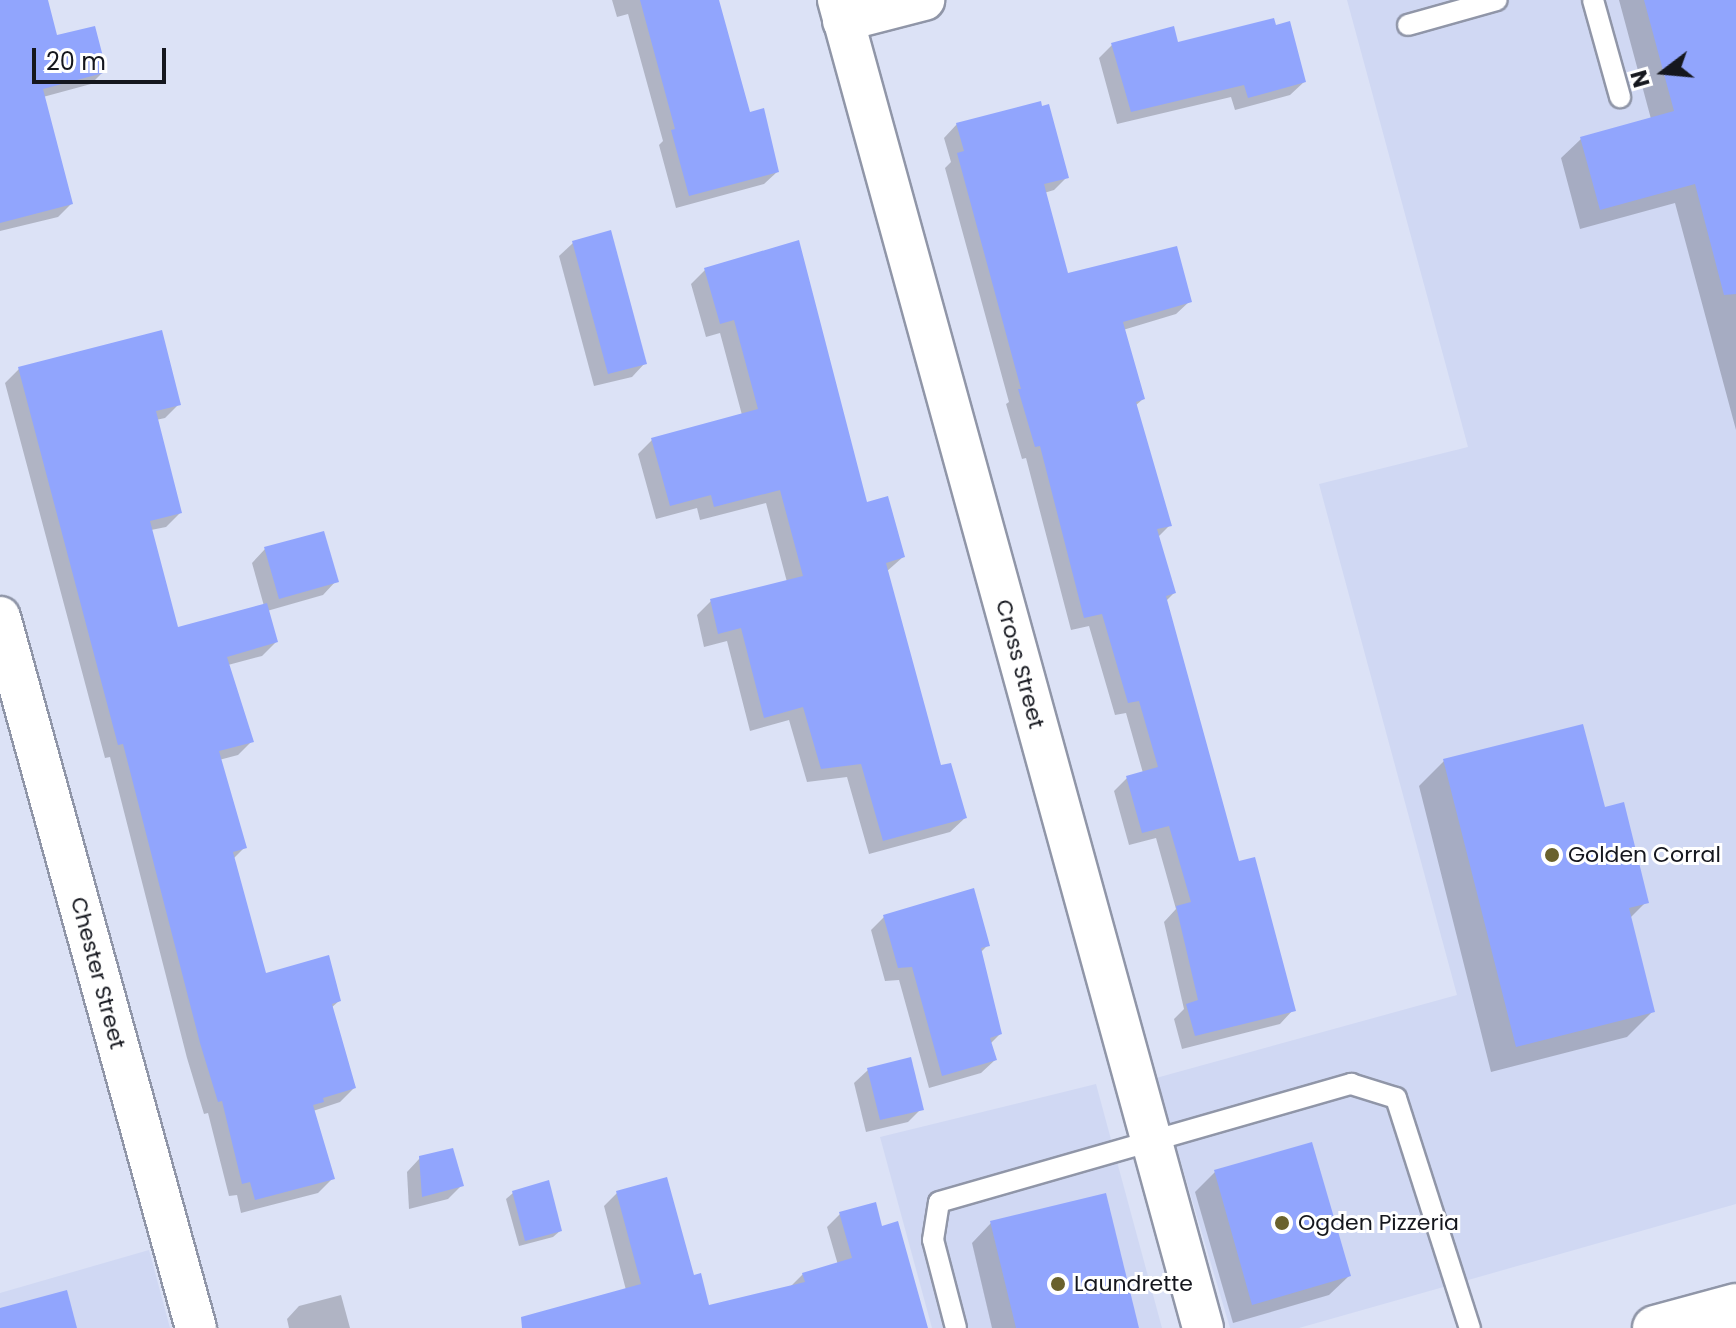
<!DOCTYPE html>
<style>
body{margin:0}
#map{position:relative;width:1736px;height:1328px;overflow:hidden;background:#dce2f6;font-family:Poppins,sans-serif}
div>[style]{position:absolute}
.built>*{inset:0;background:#d0d8f3}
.shadow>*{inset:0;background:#0003}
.building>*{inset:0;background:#91a5fd}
.roads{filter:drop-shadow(2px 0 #9096a8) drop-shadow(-2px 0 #9096a8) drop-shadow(0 2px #9096a8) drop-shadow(0 -2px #9096a8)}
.service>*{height:20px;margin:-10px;padding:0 10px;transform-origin:10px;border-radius:10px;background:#fff}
.minor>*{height:40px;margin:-20px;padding:0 20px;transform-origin:20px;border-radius:20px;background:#fff}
.primary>*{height:44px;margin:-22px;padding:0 22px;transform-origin:22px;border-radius:22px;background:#fff}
.dots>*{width:22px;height:22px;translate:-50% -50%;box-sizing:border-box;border:4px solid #fff;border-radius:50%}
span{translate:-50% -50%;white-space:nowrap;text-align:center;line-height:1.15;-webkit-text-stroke:6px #fff;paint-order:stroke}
.street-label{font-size:22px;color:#15171e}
.poi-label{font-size:22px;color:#15171e}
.left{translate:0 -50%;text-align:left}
.north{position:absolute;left:1624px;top:32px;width:80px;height:80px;-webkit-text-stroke:6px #fff;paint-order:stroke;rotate:254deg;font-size:22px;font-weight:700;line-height:32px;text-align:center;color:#15171e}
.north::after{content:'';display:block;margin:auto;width:28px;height:36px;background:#15171e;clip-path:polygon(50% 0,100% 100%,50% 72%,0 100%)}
.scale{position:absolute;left:32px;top:48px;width:134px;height:36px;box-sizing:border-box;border:4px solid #15171e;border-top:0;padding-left:10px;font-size:24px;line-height:28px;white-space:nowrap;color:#15171e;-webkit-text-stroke:6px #fff;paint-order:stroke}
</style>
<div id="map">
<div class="built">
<i style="clip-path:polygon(1347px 0,1736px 0,1736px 1204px,1299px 1328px,1230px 1328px,1156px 1078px,1457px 995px,1319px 484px,1468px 447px)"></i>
<i style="clip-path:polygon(1096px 1084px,1162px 1328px,932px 1328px,880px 1137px)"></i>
<i style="clip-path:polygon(149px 1250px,170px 1328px,0 1328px,0 1293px)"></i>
</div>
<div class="shadow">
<i style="clip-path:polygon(0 0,46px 0,56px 37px,104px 71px,91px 84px,43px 97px,71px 204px,58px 217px,0 231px)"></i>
<i style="clip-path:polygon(612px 0,717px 0,748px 114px,777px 172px,764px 184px,676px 208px,659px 145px,663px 141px,628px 14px,617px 17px)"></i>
<i style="clip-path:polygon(1619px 0,1736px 0,1736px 430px,1675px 203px,1580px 229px,1561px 158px,1581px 139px,1651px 119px)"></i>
<i style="clip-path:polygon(1112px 45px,1176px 45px,1304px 82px,1290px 95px,1235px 110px,1231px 97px,1117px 124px,1099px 58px)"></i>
<i style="clip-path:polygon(957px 124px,1067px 177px,1054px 190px,1044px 193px,1067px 276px,1190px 301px,1176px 314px,1123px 330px,1143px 399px,1135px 406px,1170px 525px,1158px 537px,1174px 593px,1166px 601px,1237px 864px,1293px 1010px,1280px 1024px,1182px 1049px,1174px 1019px,1184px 1009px,1164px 922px,1176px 909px,1156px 838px,1129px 845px,1114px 791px,1127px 778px,1143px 773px,1126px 713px,1115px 715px,1089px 626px,1071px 630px,1026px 458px,1022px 459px,1006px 404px,1009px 402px,945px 168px,951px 162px,944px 138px)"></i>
<i style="clip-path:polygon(573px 243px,645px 363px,632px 377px,594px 386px,559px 256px)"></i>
<i style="clip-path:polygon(705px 270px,903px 557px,886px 572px,940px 768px,965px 818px,950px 832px,869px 854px,847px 777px,807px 782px,789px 720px,750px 731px,727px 641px,704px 647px,697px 615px,711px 601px,787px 582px,766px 503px,700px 520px,697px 508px,656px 519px,638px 454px,652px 440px,742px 415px,720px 333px,706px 337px,691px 284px)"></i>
<i style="clip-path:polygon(19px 369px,179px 404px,165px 418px,156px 420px,180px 513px,166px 527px,151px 530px,176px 629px,264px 606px,252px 563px,265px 549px,336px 581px,323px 595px,267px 611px,276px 642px,262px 656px,228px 665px,252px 741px,238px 755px,219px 760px,244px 848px,233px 859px,265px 976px,339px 1001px,331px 1008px,354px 1088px,340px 1102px,313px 1111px,332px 1179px,318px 1193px,241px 1213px,237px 1195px,229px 1196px,208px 1113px,204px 1114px,187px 1058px,110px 757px,105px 758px,5px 383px)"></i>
<i style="clip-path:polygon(1444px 761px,1604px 810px,1646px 902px,1629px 919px,1652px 1012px,1627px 1037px,1491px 1072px,1419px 786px)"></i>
<i style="clip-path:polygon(884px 917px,988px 945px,980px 953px,1000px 1034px,990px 1044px,995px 1060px,981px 1073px,929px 1088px,899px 980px,885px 981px,871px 930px)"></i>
<i style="clip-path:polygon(868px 1070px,921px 1109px,908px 1122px,866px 1132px,854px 1083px)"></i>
<i style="clip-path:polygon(420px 1158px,462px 1185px,448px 1199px,409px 1209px,407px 1172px)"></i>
<i style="clip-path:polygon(1215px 1172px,1349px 1276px,1329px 1295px,1233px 1323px,1195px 1192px)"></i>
<i style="clip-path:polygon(513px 1193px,560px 1231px,553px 1237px,519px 1246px,506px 1199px)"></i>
<i style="clip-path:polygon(617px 1193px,692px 1278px,708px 1308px,789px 1288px,803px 1274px,838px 1265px,827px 1227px,840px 1214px,880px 1228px,926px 1328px,530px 1328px,626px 1290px,604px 1206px)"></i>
<i style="clip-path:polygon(991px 1223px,1137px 1328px,992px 1328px,972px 1243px)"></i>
<i style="clip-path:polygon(341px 1295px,350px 1328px,289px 1328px,287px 1319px,299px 1306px)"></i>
</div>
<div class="building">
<i style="clip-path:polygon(0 0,48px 0,57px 35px,95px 26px,107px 72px,43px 89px,73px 204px,0 223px)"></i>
<i style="clip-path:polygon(640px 0,719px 0,750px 112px,764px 108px,779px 172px,689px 196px,671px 130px,675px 129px)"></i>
<i style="clip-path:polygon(1644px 0,1736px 0,1736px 294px,1724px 295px,1695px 184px,1600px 210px,1580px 137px,1674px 111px)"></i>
<i style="clip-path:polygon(1274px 18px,1276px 25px,1290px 21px,1306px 82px,1248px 98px,1244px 85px,1131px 112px,1111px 43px,1174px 26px,1178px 42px)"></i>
<i style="clip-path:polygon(1041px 101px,1042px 106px,1049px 104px,1069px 178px,1044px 184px,1068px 273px,1177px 246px,1192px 302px,1123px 322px,1145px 399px,1136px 402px,1172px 526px,1157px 529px,1176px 593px,1166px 596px,1239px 861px,1255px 857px,1296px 1011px,1195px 1036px,1186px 1004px,1198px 1000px,1176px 906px,1191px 902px,1169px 826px,1142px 833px,1126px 776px,1158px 767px,1139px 701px,1128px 703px,1102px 614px,1084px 618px,1040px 446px,1035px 447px,1018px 389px,1021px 389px,957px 153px,964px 151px,956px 123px)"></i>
<i style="clip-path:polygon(611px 230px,647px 364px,608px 374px,572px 241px)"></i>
<i style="clip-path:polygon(799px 240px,867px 502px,888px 496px,905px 557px,886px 563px,941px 765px,951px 763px,967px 818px,883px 841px,861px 764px,821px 769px,803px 707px,764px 718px,741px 628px,718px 634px,710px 599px,803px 576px,780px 490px,714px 507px,711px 495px,670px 506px,651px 438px,758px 409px,734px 320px,720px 324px,704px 268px)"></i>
<i style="clip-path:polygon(162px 330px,181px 405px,156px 411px,182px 513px,150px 521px,178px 627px,267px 603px,278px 642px,227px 657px,254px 742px,219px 751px,247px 848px,233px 852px,266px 973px,329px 955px,341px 1001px,332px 1004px,356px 1088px,323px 1098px,324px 1102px,313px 1105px,335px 1179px,255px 1200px,250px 1182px,242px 1184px,222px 1101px,218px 1102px,200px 1043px,123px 744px,118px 745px,18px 367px)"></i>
<i style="clip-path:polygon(324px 531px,339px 582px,279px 599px,264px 547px)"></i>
<i style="clip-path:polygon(1583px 724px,1605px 807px,1624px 802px,1649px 903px,1629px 908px,1655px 1012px,1516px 1047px,1443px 759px)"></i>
<i style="clip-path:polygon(974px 888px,990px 946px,981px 948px,1002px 1034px,990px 1038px,997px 1060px,942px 1076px,912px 967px,898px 968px,883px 915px)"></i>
<i style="clip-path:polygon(911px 1057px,924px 1110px,880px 1120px,867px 1068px)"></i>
<i style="clip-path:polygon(1312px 1142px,1351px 1276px,1252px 1305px,1214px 1170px)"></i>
<i style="clip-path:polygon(453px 1148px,464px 1186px,422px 1197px,419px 1156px)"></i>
<i style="clip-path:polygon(667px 1177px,694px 1275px,701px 1273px,709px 1305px,805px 1282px,802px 1273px,852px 1258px,839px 1212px,876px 1202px,882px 1226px,898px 1221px,928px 1328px,522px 1328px,521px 1317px,641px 1284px,616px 1191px)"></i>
<i style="clip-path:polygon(549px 1180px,562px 1231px,525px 1241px,512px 1191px)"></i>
<i style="clip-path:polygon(1106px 1193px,1139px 1328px,1016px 1328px,990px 1221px)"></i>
<i style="clip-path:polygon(67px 1290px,77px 1328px,0 1328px,0 1308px)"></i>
</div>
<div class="roads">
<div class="service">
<i style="left:1593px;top:0;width:101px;rotate:74.4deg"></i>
<i style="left:1408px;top:25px;width:92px;rotate:-15.7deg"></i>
<i style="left:956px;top:1328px;width:91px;rotate:-104.6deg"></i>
<i style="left:933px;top:1240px;width:38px;rotate:-81deg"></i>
<i style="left:939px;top:1202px;width:429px;rotate:-16deg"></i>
<i style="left:1351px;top:1084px;width:47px;rotate:17.3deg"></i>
<i style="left:1396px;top:1098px;width:242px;rotate:72.2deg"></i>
</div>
<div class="minor">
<i style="left:838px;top:0;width:1377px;rotate:74.63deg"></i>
<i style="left:843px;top:21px;width:84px;rotate:-14.5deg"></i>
<i style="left:0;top:617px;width:738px;rotate:74.59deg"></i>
</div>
<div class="primary">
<i style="left:1655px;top:1328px;width:84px;rotate:-15.2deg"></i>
</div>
</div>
<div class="dots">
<i style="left:1552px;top:855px;background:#69612d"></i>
<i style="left:1282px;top:1223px;background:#69612d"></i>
<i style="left:1058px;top:1284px;background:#69612d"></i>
</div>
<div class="street-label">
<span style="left:1020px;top:664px;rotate:75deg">Cross Street</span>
<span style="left:98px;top:973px;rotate:75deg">Chester Street</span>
</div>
<div class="poi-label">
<span class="left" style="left:1568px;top:855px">Golden Corral</span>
<span class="left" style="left:1298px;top:1223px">Ogden Pizzeria</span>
<span class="left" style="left:1074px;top:1284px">Laundrette</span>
</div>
<div class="north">N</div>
<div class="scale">20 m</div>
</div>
